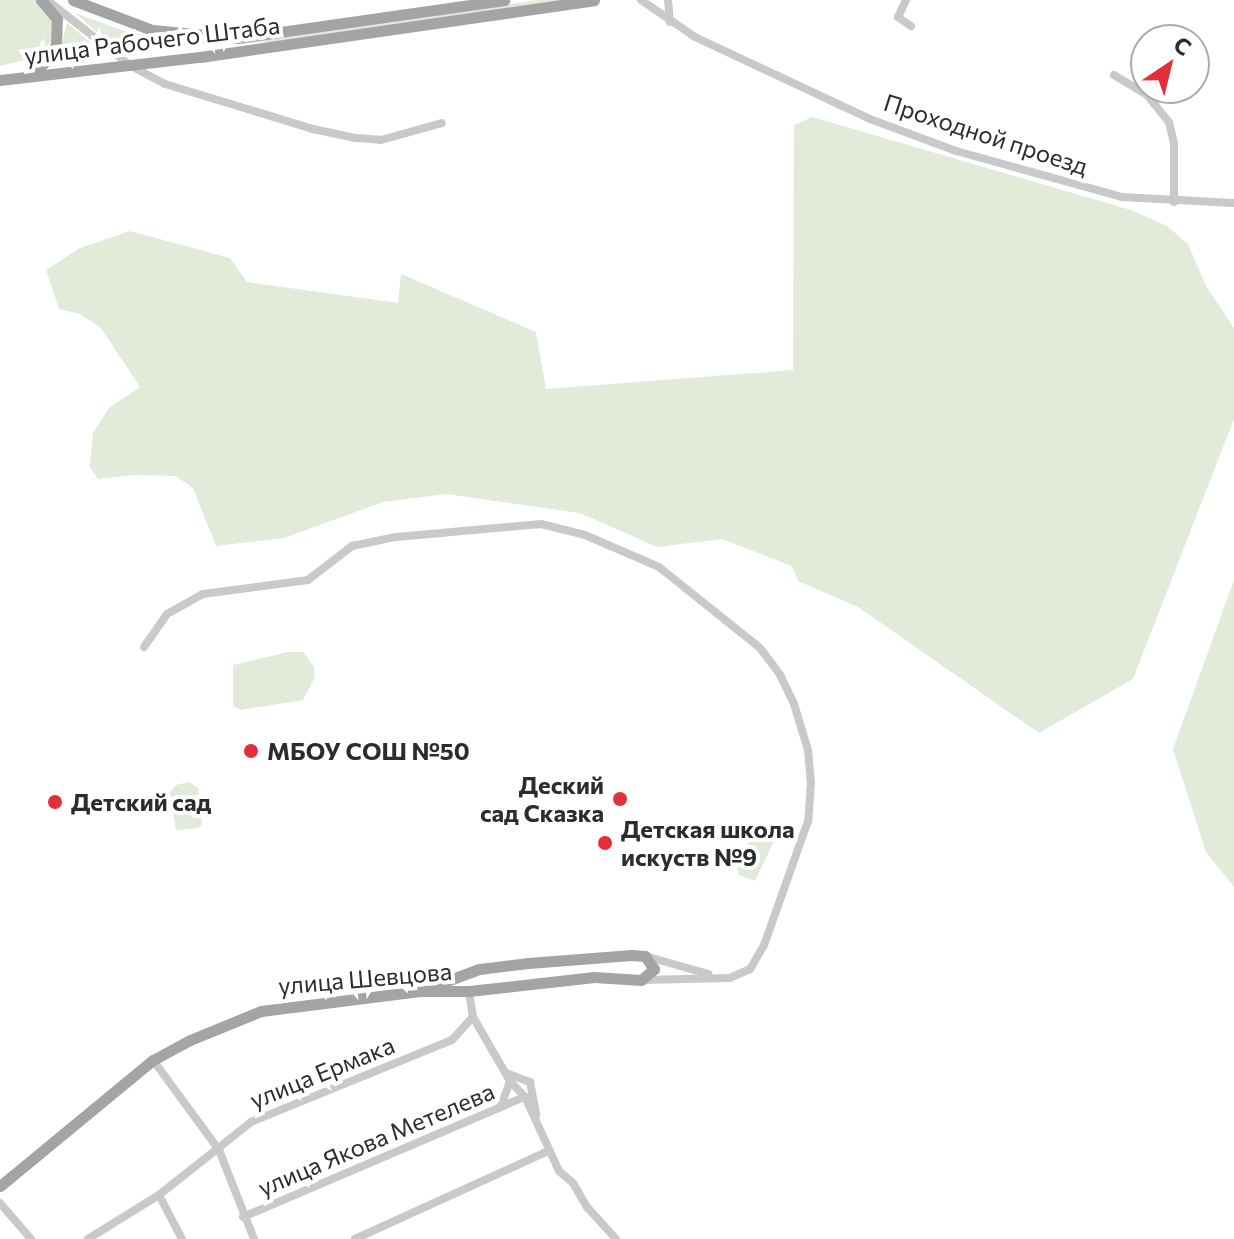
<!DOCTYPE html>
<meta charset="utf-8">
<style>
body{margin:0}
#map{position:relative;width:1234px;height:1239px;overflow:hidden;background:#fff;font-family:Commissioner,sans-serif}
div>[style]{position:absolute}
.green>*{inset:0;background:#e2ead9}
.minor>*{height:8px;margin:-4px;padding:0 4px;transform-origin:4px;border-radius:4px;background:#c9c9c9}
.major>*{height:11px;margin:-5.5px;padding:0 5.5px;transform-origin:5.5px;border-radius:5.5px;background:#a4a4a4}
.dots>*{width:22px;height:22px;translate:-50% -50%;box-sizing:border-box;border:4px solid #fff;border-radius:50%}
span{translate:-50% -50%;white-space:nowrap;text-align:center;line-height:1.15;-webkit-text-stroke:8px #fff;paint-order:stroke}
.street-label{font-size:24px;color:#2c2c2c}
.poi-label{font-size:24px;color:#2c2c2c;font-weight:700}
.left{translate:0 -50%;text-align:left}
.right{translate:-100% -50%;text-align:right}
.north{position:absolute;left:1130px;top:24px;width:80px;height:80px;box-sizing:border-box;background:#fff;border:2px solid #ababab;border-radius:50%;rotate:35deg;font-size:22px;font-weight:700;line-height:32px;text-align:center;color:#2c2c2c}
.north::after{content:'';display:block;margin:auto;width:28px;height:36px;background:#e22f39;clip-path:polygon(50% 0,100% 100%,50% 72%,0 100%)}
</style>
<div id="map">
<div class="green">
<i style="clip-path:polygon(0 0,39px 0,54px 21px,51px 41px,40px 56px,0 66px)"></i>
<i style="clip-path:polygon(539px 0,566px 0,273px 42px,171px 45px,120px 52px,75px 13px,124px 31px,170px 41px,239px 42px)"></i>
<i style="clip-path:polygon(67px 23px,78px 32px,104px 54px,58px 59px)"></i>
<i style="clip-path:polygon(812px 117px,1131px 210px,1167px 226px,1188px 244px,1206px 286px,1234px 328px,1234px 419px,1133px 679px,1039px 733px,858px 607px,798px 581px,792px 566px,722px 539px,657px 547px,580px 513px,446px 494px,383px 502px,284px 538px,216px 546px,193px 488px,176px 476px,134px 475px,98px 479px,90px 467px,93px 433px,109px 408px,140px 387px,101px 328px,80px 314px,59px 309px,46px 270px,80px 248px,130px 231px,230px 258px,247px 282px,398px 303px,401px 274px,536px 332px,546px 389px,793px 370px,794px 125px)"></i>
<i style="clip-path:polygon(1234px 580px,1234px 887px,1206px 852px,1173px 749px)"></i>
<i style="clip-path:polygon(288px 652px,303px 652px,314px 667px,315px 677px,303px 700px,241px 710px,233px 706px,233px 665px)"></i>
<i style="clip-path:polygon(189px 782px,198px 788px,202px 824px,199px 828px,176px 830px,170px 792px,176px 785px)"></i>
<i style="clip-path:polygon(758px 832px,774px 841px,755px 881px,739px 875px,737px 868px,753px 833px)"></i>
</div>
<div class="minor">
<i style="left:47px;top:0;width:107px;rotate:38.2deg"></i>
<i style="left:131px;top:66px;width:38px;rotate:28deg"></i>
<i style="left:165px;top:84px;width:155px;rotate:16.9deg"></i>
<i style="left:313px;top:129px;width:43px;rotate:12.1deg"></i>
<i style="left:355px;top:138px;width:26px;rotate:4deg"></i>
<i style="left:381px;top:140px;width:63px;rotate:-15.6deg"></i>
<i style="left:641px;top:0;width:65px;rotate:34.4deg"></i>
<i style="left:695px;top:37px;width:193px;rotate:25.1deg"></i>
<i style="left:870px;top:119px;width:92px;rotate:20.4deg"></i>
<i style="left:956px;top:151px;width:172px;rotate:15.5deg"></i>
<i style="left:1122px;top:197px;width:112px;rotate:3.1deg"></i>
<i style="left:668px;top:0;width:22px;rotate:85deg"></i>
<i style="left:906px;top:0;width:19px;rotate:115deg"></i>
<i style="left:898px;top:17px;width:16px;rotate:35deg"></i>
<i style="left:1114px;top:75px;width:39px;rotate:31deg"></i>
<i style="left:1147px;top:95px;width:35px;rotate:51deg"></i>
<i style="left:1169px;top:122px;width:22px;rotate:77deg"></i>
<i style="left:1174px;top:143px;width:59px;rotate:90deg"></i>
<i style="left:144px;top:647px;width:40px;rotate:-55.1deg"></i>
<i style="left:167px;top:614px;width:41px;rotate:-29.1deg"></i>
<i style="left:203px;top:594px;width:106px;rotate:-7.6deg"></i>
<i style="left:308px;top:580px;width:56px;rotate:-37.7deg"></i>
<i style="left:352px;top:546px;width:45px;rotate:-11.6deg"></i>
<i style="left:396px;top:537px;width:146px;rotate:-5.1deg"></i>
<i style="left:541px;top:524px;width:45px;rotate:14deg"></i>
<i style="left:585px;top:535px;width:81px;rotate:23.4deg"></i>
<i style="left:659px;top:567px;width:129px;rotate:38.7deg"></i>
<i style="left:760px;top:648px;width:34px;rotate:53deg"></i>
<i style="left:780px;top:675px;width:32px;rotate:64deg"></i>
<i style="left:794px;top:704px;width:48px;rotate:73.1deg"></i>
<i style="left:808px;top:750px;width:32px;rotate:85deg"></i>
<i style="left:811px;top:782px;width:39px;rotate:94deg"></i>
<i style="left:808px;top:821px;width:132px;rotate:109.5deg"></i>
<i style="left:764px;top:945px;width:28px;rotate:120deg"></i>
<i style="left:750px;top:969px;width:22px;rotate:156deg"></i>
<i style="left:730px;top:978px;width:89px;rotate:178.7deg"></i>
<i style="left:645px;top:956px;width:66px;rotate:15.9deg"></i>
<i style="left:473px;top:1017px;width:74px;rotate:60deg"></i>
<i style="left:510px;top:1081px;width:22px;rotate:47deg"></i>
<i style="left:525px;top:1097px;width:81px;rotate:65.3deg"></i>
<i style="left:559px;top:1171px;width:18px;rotate:41deg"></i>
<i style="left:573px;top:1183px;width:28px;rotate:60deg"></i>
<i style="left:587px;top:1207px;width:43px;rotate:47.8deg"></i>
<i style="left:153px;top:1060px;width:112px;rotate:53.7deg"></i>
<i style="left:219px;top:1150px;width:96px;rotate:68.5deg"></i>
<i style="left:506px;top:1073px;width:26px;rotate:21deg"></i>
<i style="left:530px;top:1082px;width:33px;rotate:79deg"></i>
<i style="left:501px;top:1106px;width:27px;rotate:-70deg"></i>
<i style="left:159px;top:1195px;width:50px;rotate:62.4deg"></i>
<i style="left:0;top:1203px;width:48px;rotate:49.3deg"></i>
<i style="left:243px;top:1217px;width:306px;rotate:-23.1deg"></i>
<i style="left:88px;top:1239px;width:84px;rotate:-31.8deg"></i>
<i style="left:159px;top:1195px;width:117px;rotate:-38.4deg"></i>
<i style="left:251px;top:1122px;width:217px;rotate:-22.2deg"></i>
<i style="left:452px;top:1040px;width:31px;rotate:-48deg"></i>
<i style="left:473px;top:1017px;width:26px;rotate:-99deg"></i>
<i style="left:355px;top:1239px;width:212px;rotate:-24.5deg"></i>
</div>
<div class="major">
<i style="left:73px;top:0;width:85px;rotate:20.8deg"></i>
<i style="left:152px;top:30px;width:86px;rotate:5.3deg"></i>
<i style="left:238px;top:38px;width:269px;rotate:-8.1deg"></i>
<i style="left:27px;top:76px;width:20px;rotate:-37deg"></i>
<i style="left:43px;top:64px;width:23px;rotate:-56deg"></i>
<i style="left:56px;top:45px;width:26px;rotate:-88deg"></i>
<i style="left:57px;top:19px;width:25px;rotate:-130deg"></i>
<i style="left:0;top:80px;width:201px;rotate:-6.6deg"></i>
<i style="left:200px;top:57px;width:398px;rotate:-8.2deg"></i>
<i style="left:0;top:1186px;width:198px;rotate:-39.5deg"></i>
<i style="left:153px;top:1060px;width:42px;rotate:-28.4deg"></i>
<i style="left:190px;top:1040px;width:77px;rotate:-22.2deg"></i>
<i style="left:261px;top:1011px;width:160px;rotate:-7.2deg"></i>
<i style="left:420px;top:991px;width:49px"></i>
<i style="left:469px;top:991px;width:126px;rotate:-6.4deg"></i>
<i style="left:594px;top:977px;width:47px;rotate:3.7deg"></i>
<i style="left:641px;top:980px;width:17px;rotate:-40deg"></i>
<i style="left:654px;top:969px;width:16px;rotate:-125deg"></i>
<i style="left:645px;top:956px;width:14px;rotate:-176deg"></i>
<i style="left:631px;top:955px;width:103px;rotate:175.6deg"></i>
<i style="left:528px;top:963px;width:49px;rotate:173deg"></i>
<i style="left:479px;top:969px;width:63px;rotate:159.6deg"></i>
</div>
<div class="dots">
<i style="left:251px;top:751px;background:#e22f39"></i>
<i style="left:620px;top:799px;background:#e22f39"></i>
<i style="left:55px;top:802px;background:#e22f39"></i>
<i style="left:605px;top:843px;background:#e22f39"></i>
</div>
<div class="street-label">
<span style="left:152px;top:40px;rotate:-7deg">улица Рабочего Штаба</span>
<span style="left:986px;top:134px;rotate:18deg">Проходной проезд</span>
<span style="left:365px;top:978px;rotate:-5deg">улица Шевцова</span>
<span style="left:322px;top:1072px;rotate:-22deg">улица Ермака</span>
<span style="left:376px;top:1139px;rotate:-23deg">улица Якова Метелева</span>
</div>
<div class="poi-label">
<span class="left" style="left:267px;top:751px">МБОУ СОШ №50</span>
<span class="right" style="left:604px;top:799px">Деский<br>сад Сказка</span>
<span class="left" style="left:71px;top:802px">Детский сад</span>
<span class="left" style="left:621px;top:843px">Детская школа<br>искуств №9</span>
</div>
<div class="north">С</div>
</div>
